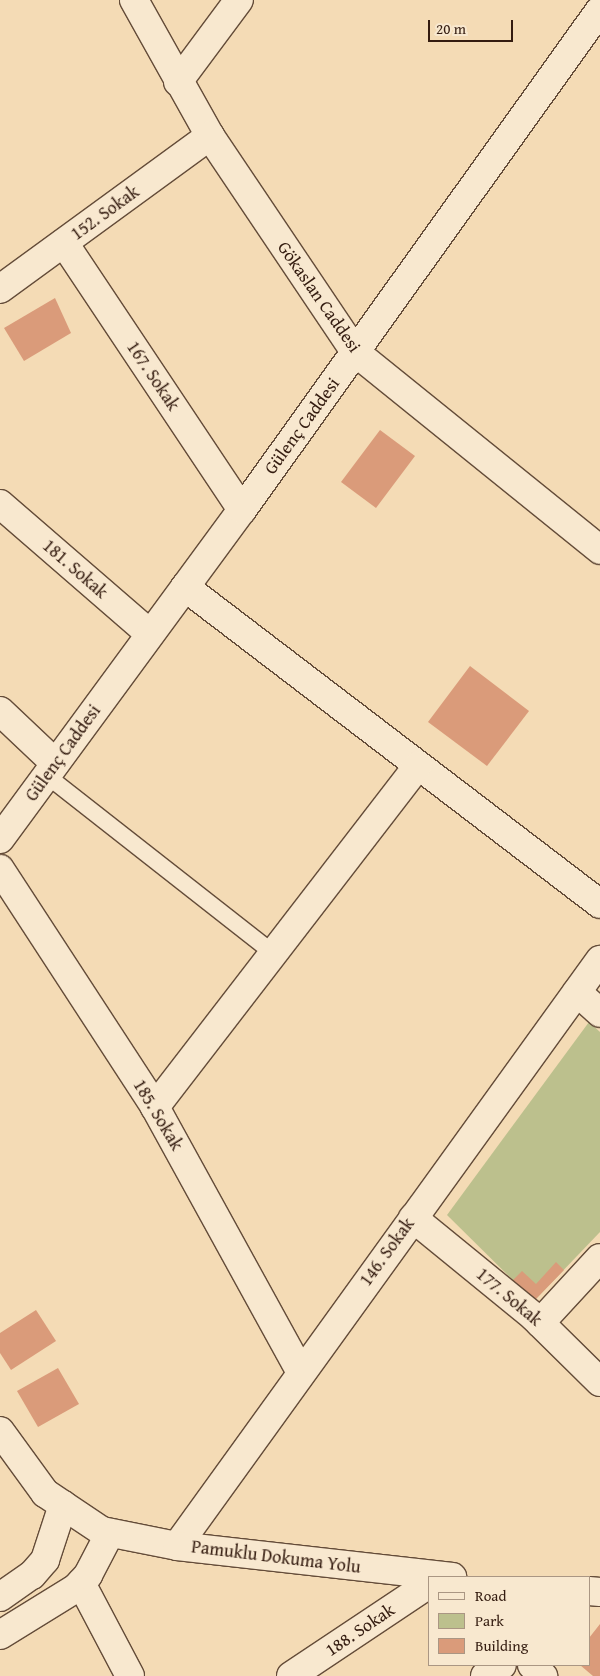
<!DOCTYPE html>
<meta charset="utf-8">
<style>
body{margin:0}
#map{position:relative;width:600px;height:1676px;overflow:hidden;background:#f4dbb5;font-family:"Gentium Book Plus",serif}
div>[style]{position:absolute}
.green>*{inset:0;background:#bcc08d}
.building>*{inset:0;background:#da9b7a}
.roads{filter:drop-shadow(1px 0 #644c39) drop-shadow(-1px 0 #644c39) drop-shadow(0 1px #644c39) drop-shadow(0 -1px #644c39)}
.service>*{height:16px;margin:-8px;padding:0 8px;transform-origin:8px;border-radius:8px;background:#f8e8cf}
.minor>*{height:28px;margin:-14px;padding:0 14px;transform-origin:14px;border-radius:14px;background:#f8e8cf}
.tertiary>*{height:28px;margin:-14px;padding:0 14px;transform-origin:14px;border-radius:14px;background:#f8e8cf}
.secondary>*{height:28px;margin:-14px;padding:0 14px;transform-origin:14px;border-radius:14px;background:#f8e8cf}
span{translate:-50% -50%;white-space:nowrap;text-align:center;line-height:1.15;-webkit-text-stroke:4px #f8e8cf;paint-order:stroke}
.street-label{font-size:18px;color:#341c10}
.legend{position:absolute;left:428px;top:1576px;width:162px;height:90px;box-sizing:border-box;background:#f8e8cf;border:1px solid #aa9683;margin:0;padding:6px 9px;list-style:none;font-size:15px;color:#341c10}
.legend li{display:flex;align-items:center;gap:10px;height:25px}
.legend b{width:25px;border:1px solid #aa9683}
.scale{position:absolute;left:428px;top:20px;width:85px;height:22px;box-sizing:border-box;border:2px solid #341c10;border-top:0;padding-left:6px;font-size:15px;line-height:18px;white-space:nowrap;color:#341c10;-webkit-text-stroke:4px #f8e8cf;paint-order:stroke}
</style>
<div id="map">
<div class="green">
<i style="clip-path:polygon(589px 1022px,600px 1032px,600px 1232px,534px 1301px,447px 1215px)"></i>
</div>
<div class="building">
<i style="clip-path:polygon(55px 298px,71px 333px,24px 361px,4px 328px)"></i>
<i style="clip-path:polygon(380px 430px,415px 456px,376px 508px,341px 482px)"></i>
<i style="clip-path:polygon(470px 666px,529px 711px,487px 766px,428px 722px)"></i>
<i style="clip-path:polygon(556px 1262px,564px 1270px,534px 1301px,512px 1281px,522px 1271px,536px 1284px)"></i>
<i style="clip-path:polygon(36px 1310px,56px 1341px,11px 1370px,0 1353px,0 1333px)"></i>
<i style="clip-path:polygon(58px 1368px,79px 1404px,38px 1427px,17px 1391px)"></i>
<i style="clip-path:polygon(600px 1624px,600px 1676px,593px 1676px,580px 1665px,589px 1665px,589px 1638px)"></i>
</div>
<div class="roads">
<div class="service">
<i style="left:46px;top:775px;width:288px;rotate:38.1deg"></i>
</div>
<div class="minor">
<i style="left:134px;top:0;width:156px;rotate:60.8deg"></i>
<i style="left:210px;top:136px;width:260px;rotate:56.1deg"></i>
<i style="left:355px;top:352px;width:315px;rotate:38.9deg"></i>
<i style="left:178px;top:82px;width:102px;rotate:-53.4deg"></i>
<i style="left:64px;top:243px;width:321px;rotate:56.3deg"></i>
<i style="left:0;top:289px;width:260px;rotate:-36.1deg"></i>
<i style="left:0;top:504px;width:198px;rotate:40.9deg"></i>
<i style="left:185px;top:587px;width:522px;rotate:37.37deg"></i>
<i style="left:0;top:711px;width:76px;rotate:43.4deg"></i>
<i style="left:0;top:839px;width:408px;rotate:-53.7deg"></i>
<i style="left:242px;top:510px;width:615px;rotate:-54.4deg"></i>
<i style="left:0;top:869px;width:284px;rotate:56.9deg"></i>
<i style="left:155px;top:1107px;width:301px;rotate:61.2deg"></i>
<i style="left:577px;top:992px;width:31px;rotate:42deg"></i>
<i style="left:155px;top:1107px;width:431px;rotate:-52.4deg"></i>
<i style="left:413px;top:1218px;width:155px;rotate:39.2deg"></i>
<i style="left:533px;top:1316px;width:94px;rotate:44.6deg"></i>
<i style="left:540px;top:1323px;width:88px;rotate:-47.3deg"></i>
<i style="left:177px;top:1546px;width:723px;rotate:-54.18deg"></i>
<i style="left:81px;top:1583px;width:105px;rotate:62.2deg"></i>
<i style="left:532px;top:1665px;width:16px;rotate:45deg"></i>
<i style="left:291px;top:1676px;width:166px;rotate:-33.7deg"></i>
<i style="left:485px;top:1676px;width:20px;rotate:-33deg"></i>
</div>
<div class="tertiary">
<i style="left:0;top:1597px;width:39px;rotate:-35deg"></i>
<i style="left:32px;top:1575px;width:20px;rotate:-49deg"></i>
<i style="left:45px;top:1560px;width:58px;rotate:-71.9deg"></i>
<i style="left:0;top:1635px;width:89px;rotate:-31.7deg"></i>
<i style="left:76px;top:1588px;width:18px;rotate:-47deg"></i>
<i style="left:88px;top:1575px;width:47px;rotate:-62.4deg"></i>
</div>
<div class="secondary">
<i style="left:0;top:1431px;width:77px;rotate:54deg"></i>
<i style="left:45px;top:1493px;width:69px;rotate:33.7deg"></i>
<i style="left:102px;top:1531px;width:76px;rotate:11.3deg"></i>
<i style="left:177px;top:1546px;width:277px;rotate:6.4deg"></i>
<i style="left:589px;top:1591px;width:11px;rotate:5deg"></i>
</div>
</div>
<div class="street-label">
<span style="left:105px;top:213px;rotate:-36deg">152. Sokak</span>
<span style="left:319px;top:297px;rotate:55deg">Gökaslan Caddesi</span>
<span style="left:153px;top:376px;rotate:56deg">167. Sokak</span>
<span style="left:302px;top:426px;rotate:-54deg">Gülenç Caddesi</span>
<span style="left:75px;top:569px;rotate:41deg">181. Sokak</span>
<span style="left:63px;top:753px;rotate:-54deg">Gülenç Caddesi</span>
<span style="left:158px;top:1115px;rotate:59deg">185. Sokak</span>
<span style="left:387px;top:1252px;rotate:-54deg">146. Sokak</span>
<span style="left:509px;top:1297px;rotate:40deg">177. Sokak</span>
<span style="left:276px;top:1557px;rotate:7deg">Pamuklu Dokuma Yolu</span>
<span style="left:360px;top:1630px;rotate:-34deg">188. Sokak</span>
</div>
<ul class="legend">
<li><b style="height:6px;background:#f8e8cf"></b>Road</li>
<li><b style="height:14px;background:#bcc08d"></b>Park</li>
<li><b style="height:14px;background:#da9b7a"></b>Building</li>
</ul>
<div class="scale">20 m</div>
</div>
